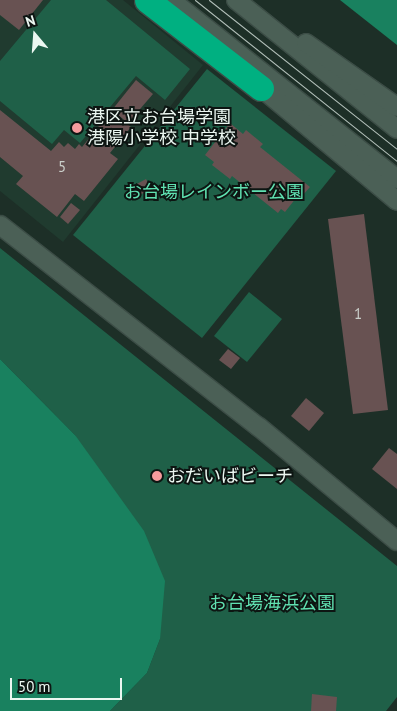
<!DOCTYPE html>
<meta charset="utf-8">
<style>
body{margin:0}
#map{position:relative;width:397px;height:711px;overflow:hidden;background:#1d2f27;font-family:"PT Sans","Noto Sans JP",sans-serif}
div>[style]{position:absolute}
.built>*{inset:0;background:#203b2f}
.green>*{inset:0;background:#1f6048}
.water>*{inset:0;background:#19815f}
.building>*{inset:0;background:#685252}
.roads{filter:drop-shadow(1px 0 #3c4d46) drop-shadow(-1px 0 #3c4d46) drop-shadow(0 1px #3c4d46) drop-shadow(0 -1px #3c4d46)}
.tertiary>*{height:18px;margin:-9px;padding:0 9px;transform-origin:9px;border-radius:9px;background:#4b6056}
.motorway>*{height:25px;margin:-12.5px;padding:0 12.5px;transform-origin:12.5px;border-radius:12.5px;background:#00b081}
.tram>*{height:1px;margin:-0.5px;padding:0 0.5px;transform-origin:0.5px;border-radius:0.5px;background:#b2bfb9}
.dots>*{width:14px;height:14px;translate:-50% -50%;box-sizing:border-box;border:2px solid #0d1512;border-radius:50%}
span{translate:-50% -50%;white-space:nowrap;text-align:center;line-height:1.15;-webkit-text-stroke:4px #0d1512;paint-order:stroke}
.number-label{font-size:15px;color:#cacec9}
.number-label span{-webkit-text-stroke-width:0}
.poi-label{font-size:18px;color:#ebf7f1}
.left{translate:0 -50%;text-align:left}
.park-label{font-size:18px;color:#60e1b1}
.north{position:absolute;left:10px;top:10px;width:50px;height:50px;-webkit-text-stroke:4px #0d1512;paint-order:stroke;rotate:342deg;font-size:14px;font-weight:700;line-height:20px;text-align:center;color:#ebf7f1}
.north::after{content:'';display:block;margin:auto;width:18px;height:22px;background:#ebf7f1;clip-path:polygon(50% 0,100% 100%,50% 72%,0 100%)}
.scale{position:absolute;left:10px;top:678px;width:112px;height:22px;box-sizing:border-box;border:2px solid #ebf7f1;border-top:0;padding-left:6px;font-size:15px;line-height:18px;white-space:nowrap;color:#ebf7f1;-webkit-text-stroke:4px #0d1512;paint-order:stroke}
</style>
<div id="map">
<div class="built">
<i style="clip-path:polygon(0 0,123px 0,203px 65px,63px 242px,0 191px)"></i>
</div>
<div class="green">
<i style="clip-path:polygon(51px 0,106px 0,190px 69px,165px 100px,136px 76px,80px 143px,64px 130px,52px 144px,0 101px,0 61px)"></i>
<i style="clip-path:polygon(207px 69px,336px 171px,202px 338px,73px 235px)"></i>
<i style="clip-path:polygon(0 248px,397px 566px,397px 697px,386px 711px,110px 711px,147px 673px,160px 639px,75px 435px,0 359px)"></i>
<i style="clip-path:polygon(249px 292px,282px 319px,247px 362px,214px 336px)"></i>
</div>
<div class="water">
<i style="clip-path:polygon(340px 0,397px 0,397px 45px)"></i>
<i style="clip-path:polygon(0 359px,75px 435px,144px 531px,165px 581px,160px 639px,147px 673px,110px 711px,0 711px)"></i>
</div>
<div class="building">
<i style="clip-path:polygon(0 0,43px 0,19px 30px,0 15px)"></i>
<i style="clip-path:polygon(136px 80px,153px 94px,128px 123px,112px 110px)"></i>
<i style="clip-path:polygon(0 110px,51px 151px,59px 142px,64px 147px,68px 143px,75px 149px,79px 144px,82px 147px,111px 111px,131px 127px,110px 153px,118px 159px,84px 201px,75px 194px,57px 217px,16px 184px,23px 176px,0 157px)"></i>
<i style="clip-path:polygon(230px 123px,243px 134px,246px 130px,263px 144px,260px 147px,310px 187px,303px 195px,300px 193px,285px 212px,281px 209px,278px 213px,232px 176px,230px 179px,212px 165px,214px 162px,205px 155px)"></i>
<i style="clip-path:polygon(146px 179px,151px 189px,140px 195px,135px 185px)"></i>
<i style="clip-path:polygon(71px 203px,80px 210px,68px 224px,60px 217px)"></i>
<i style="clip-path:polygon(364px 214px,388px 410px,353px 414px,328px 219px)"></i>
<i style="clip-path:polygon(228px 349px,240px 358px,231px 369px,219px 360px)"></i>
<i style="clip-path:polygon(306px 398px,324px 413px,309px 431px,291px 416px)"></i>
<i style="clip-path:polygon(389px 448px,397px 454px,397px 489px,372px 469px)"></i>
<i style="clip-path:polygon(312px 694px,337px 697px,336px 711px,311px 711px)"></i>
</div>
<div class="roads">
<div class="tertiary">
<i style="left:171px;top:0;width:288px;rotate:38.4deg"></i>
<i style="left:236px;top:0;width:206px;rotate:38.7deg"></i>
<i style="left:306px;top:43px;width:111px;rotate:35.1deg"></i>
<i style="left:253px;top:81px;width:187px;rotate:39.8deg"></i>
<i style="left:0;top:225px;width:328px;rotate:38deg"></i>
<i style="left:259px;top:427px;width:179px;rotate:39.6deg"></i>
</div>
<div class="motorway">
<i style="left:147px;top:0;width:144px;rotate:37.7deg"></i>
</div>
</div>
<div class="tram">
<i style="left:195px;top:0;width:258px;rotate:38.6deg"></i>
<i style="left:209px;top:0;width:240px;rotate:38.4deg"></i>
</div>
<div class="dots">
<i style="left:77px;top:128px;background:#f59b9d"></i>
<i style="left:157px;top:476px;background:#f59b9d"></i>
</div>
<div class="number-label">
<span style="left:62px;top:167px">5</span>
<span style="left:358px;top:314px">1</span>
</div>
<div class="poi-label">
<span class="left" style="left:87px;top:128px">港区立お台場学園<br>港陽小学校 中学校</span>
<span class="left" style="left:167px;top:476px">おだいばビーチ</span>
</div>
<div class="park-label">
<span style="left:214px;top:192px">お台場レインボー公園</span>
<span style="left:272px;top:603px">お台場海浜公園</span>
</div>
<div class="north">N</div>
<div class="scale">50 m</div>
</div>
